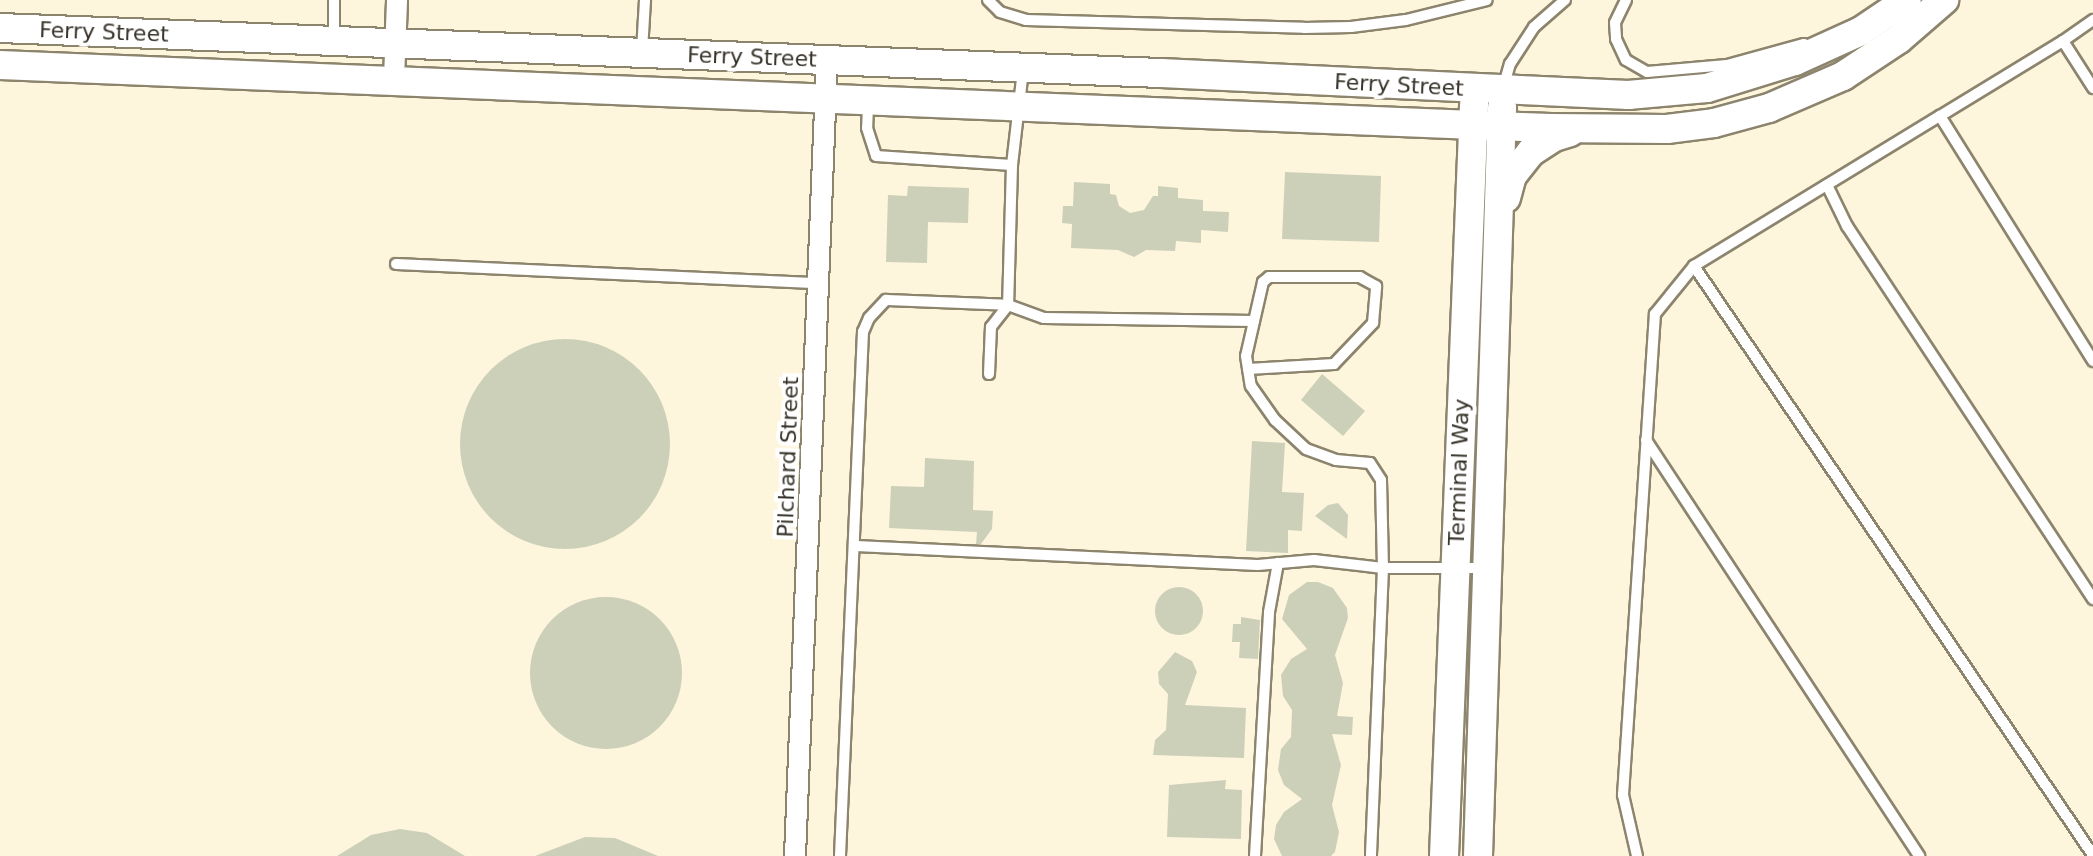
<!DOCTYPE html>
<style>
body{margin:0}
#map{position:relative;width:2093px;height:856px;overflow:hidden;background:#fef5dd;font-family:"DejaVu Sans",sans-serif}
div>[style]{position:absolute}
.building>*{inset:0;background:#ccd0b8}
.round{border-radius:50%}
.roads{filter:drop-shadow(2px 0 #8c846d) drop-shadow(-2px 0 #8c846d) drop-shadow(0 2px #8c846d) drop-shadow(0 -2px #8c846d)}
.service>*{height:10px;margin:-5px;padding:0 5px;transform-origin:5px;border-radius:5px;background:#fff}
.minor>*{height:20px;margin:-10px;padding:0 10px;transform-origin:10px;border-radius:10px;background:#fff}
.secondary>*{height:28px;margin:-14px;padding:0 14px;transform-origin:14px;border-radius:14px;background:#fff}
span{translate:-50% -50%;white-space:nowrap;text-align:center;line-height:1.15;-webkit-text-stroke:8px #fff;paint-order:stroke}
.street-label{font-size:22px;color:#37332a}
</style>
<div id="map">
<div class="building">
<i style="clip-path:polygon(1285px 172px,1381px 176px,1379px 242px,1282px 239px)"></i>
<i style="clip-path:polygon(1074px 182px,1110px 184px,1110px 194px,1116px 195px,1119px 206px,1130px 213px,1144px 210px,1153px 196px,1158px 196px,1158px 186px,1178px 188px,1178px 198px,1203px 200px,1203px 211px,1229px 212px,1228px 232px,1201px 230px,1201px 243px,1176px 241px,1175px 251px,1146px 250px,1134px 257px,1118px 250px,1071px 248px,1072px 224px,1062px 223px,1063px 206px,1073px 206px)"></i>
<i style="clip-path:polygon(908px 186px,969px 188px,968px 223px,928px 222px,927px 263px,886px 262px,888px 195px,907px 196px)"></i>
<i class="round" style="left:460px;top:339px;width:210px;height:210px"></i>
<i style="clip-path:polygon(1322px 374px,1365px 411px,1343px 436px,1301px 400px)"></i>
<i style="clip-path:polygon(1252px 441px,1285px 443px,1282px 492px,1304px 493px,1302px 531px,1288px 530px,1288px 553px,1246px 551px)"></i>
<i style="clip-path:polygon(925px 458px,974px 461px,973px 510px,993px 511px,992px 529px,981px 544px,976px 544px,977px 532px,889px 528px,891px 486px,924px 487px)"></i>
<i style="clip-path:polygon(1338px 503px,1348px 515px,1347px 539px,1315px 516px,1328px 505px)"></i>
<i style="clip-path:polygon(1307px 582px,1318px 582px,1333px 588px,1347px 608px,1348px 618px,1335px 655px,1343px 683px,1337px 716px,1353px 717px,1352px 735px,1332px 734px,1341px 765px,1332px 805px,1339px 832px,1335px 852px,1331px 856px,1282px 856px,1274px 839px,1276px 825px,1284px 812px,1302px 799px,1284px 785px,1278px 770px,1281px 749px,1291px 737px,1292px 710px,1283px 696px,1281px 675px,1291px 659px,1307px 649px,1282px 619px,1289px 595px)"></i>
<i class="round" style="left:1155px;top:587px;width:48px;height:48px"></i>
<i class="round" style="left:530px;top:597px;width:152px;height:152px"></i>
<i style="clip-path:polygon(1241px 617px,1260px 620px,1258px 659px,1239px 658px,1240px 642px,1232px 642px,1233px 624px,1241px 624px)"></i>
<i style="clip-path:polygon(1175px 652px,1192px 661px,1197px 672px,1185px 705px,1246px 708px,1244px 758px,1153px 755px,1155px 740px,1166px 730px,1168px 694px,1159px 684px,1158px 672px)"></i>
<i style="clip-path:polygon(1226px 780px,1225px 789px,1242px 790px,1241px 839px,1167px 837px,1169px 785px)"></i>
<i style="clip-path:polygon(400px 829px,427px 833px,465px 856px,337px 856px,371px 835px)"></i>
<i style="clip-path:polygon(585px 837px,615px 838px,658px 856px,535px 856px)"></i>
</div>
<div class="roads">
<div class="service">
<i style="left:988px;top:0;width:17px;rotate:45deg"></i>
<i style="left:1000px;top:12px;width:27px;rotate:17deg"></i>
<i style="left:1026px;top:20px;width:278px;rotate:1.6deg"></i>
<i style="left:1304px;top:28px;width:47px;rotate:-1.2deg"></i>
<i style="left:1351px;top:27px;width:55px;rotate:-7.3deg"></i>
<i style="left:1406px;top:20px;width:83px;rotate:-13.9deg"></i>
<i style="left:1626px;top:0;width:25px;rotate:116deg"></i>
<i style="left:1615px;top:23px;width:16px;rotate:86deg"></i>
<i style="left:1616px;top:39px;width:23px;rotate:65deg"></i>
<i style="left:1626px;top:60px;width:24px;rotate:30deg"></i>
<i style="left:1647px;top:72px;width:80px;rotate:-5deg"></i>
<i style="left:1727px;top:65px;width:80px;rotate:-15.3deg"></i>
<i style="left:334px;top:38px;width:38px;rotate:-90deg"></i>
<i style="left:2063px;top:41px;width:37px;rotate:-35deg"></i>
<i style="left:642px;top:51px;width:51px;rotate:-86.6deg"></i>
<i style="left:1023px;top:70px;width:96px;rotate:96.6deg"></i>
<i style="left:1012px;top:165px;width:140px;rotate:91.6deg"></i>
<i style="left:1008px;top:305px;width:38px;rotate:20deg"></i>
<i style="left:1044px;top:318px;width:210px;rotate:0.8deg"></i>
<i style="left:1503px;top:88px;width:25px;rotate:-74deg"></i>
<i style="left:1510px;top:64px;width:44px;rotate:-57deg"></i>
<i style="left:1534px;top:27px;width:41px;rotate:-41.1deg"></i>
<i style="left:868px;top:104px;width:24px;rotate:92deg"></i>
<i style="left:867px;top:128px;width:29px;rotate:72deg"></i>
<i style="left:876px;top:156px;width:136px;rotate:3.8deg"></i>
<i style="left:1940px;top:116px;width:144px;rotate:-31.4deg"></i>
<i style="left:2063px;top:41px;width:56px;rotate:57.4deg"></i>
<i style="left:1827px;top:185px;width:46px;rotate:64deg"></i>
<i style="left:1847px;top:226px;width:447px;rotate:56.6deg"></i>
<i style="left:396px;top:264px;width:423px;rotate:2.6deg"></i>
<i style="left:1694px;top:266px;width:288px;rotate:-31.4deg"></i>
<i style="left:1940px;top:116px;width:289px;rotate:58deg"></i>
<i style="left:1248px;top:369px;width:86px;rotate:-3.3deg"></i>
<i style="left:1334px;top:364px;width:57px;rotate:-46.4deg"></i>
<i style="left:1373px;top:323px;width:37px;rotate:-85deg"></i>
<i style="left:1376px;top:286px;width:18px;rotate:-151deg"></i>
<i style="left:1360px;top:277px;width:91px;rotate:180deg"></i>
<i style="left:1269px;top:277px;width:8px;rotate:140deg"></i>
<i style="left:1263px;top:282px;width:76px;rotate:102.9deg"></i>
<i style="left:1246px;top:356px;width:30px;rotate:81deg"></i>
<i style="left:1251px;top:386px;width:42px;rotate:54.8deg"></i>
<i style="left:1275px;top:420px;width:42px;rotate:43.1deg"></i>
<i style="left:1306px;top:449px;width:32px;rotate:20deg"></i>
<i style="left:1336px;top:460px;width:34px;rotate:5deg"></i>
<i style="left:1370px;top:463px;width:20px;rotate:57deg"></i>
<i style="left:1381px;top:480px;width:88px;rotate:88.7deg"></i>
<i style="left:1383px;top:568px;width:288px;rotate:92.4deg"></i>
<i style="left:989px;top:374px;width:47px;rotate:-87.6deg"></i>
<i style="left:991px;top:327px;width:28px;rotate:-52deg"></i>
<i style="left:1646px;top:440px;width:498px;rotate:56.7deg"></i>
<i style="left:856px;top:546px;width:402px;rotate:2.7deg"></i>
<i style="left:1258px;top:565px;width:56px;rotate:-5.1deg"></i>
<i style="left:1314px;top:560px;width:69px;rotate:6.6deg"></i>
<i style="left:1383px;top:568px;width:102px"></i>
<i style="left:840px;top:856px;width:525px;rotate:-87.49deg"></i>
<i style="left:863px;top:332px;width:15px;rotate:-67deg"></i>
<i style="left:869px;top:318px;width:25px;rotate:-47deg"></i>
<i style="left:886px;top:300px;width:122px;rotate:2.3deg"></i>
<i style="left:1255px;top:856px;width:244px;rotate:-86.7deg"></i>
<i style="left:1269px;top:612px;width:50px;rotate:-79.6deg"></i>
<i style="left:1637px;top:856px;width:63px;rotate:-102.9deg"></i>
<i style="left:1623px;top:795px;width:482px;rotate:-86.2deg"></i>
<i style="left:1655px;top:314px;width:62px;rotate:-50.9deg"></i>
<i style="left:1694px;top:266px;width:711px;rotate:55.89deg"></i>
</div>
<div class="minor">
<i style="left:394px;top:79px;width:79px;rotate:-87.8deg"></i>
<i style="left:795px;top:856px;width:797px;rotate:-87.7deg"></i>
</div>
<div class="secondary">
<i style="left:0;top:28px;width:1162px;rotate:2.22deg"></i>
<i style="left:1161px;top:73px;width:468px;rotate:2.7deg"></i>
<i style="left:1628px;top:95px;width:79px;rotate:-5.1deg"></i>
<i style="left:1707px;top:88px;width:92px;rotate:-17.1deg"></i>
<i style="left:1795px;top:61px;width:72px;rotate:-24.4deg"></i>
<i style="left:1861px;top:31px;width:55px;rotate:-34deg"></i>
<i style="left:0;top:65px;width:1552px;rotate:2.33deg"></i>
<i style="left:1551px;top:128px;width:116px;rotate:0.5deg"></i>
<i style="left:1667px;top:129px;width:47px;rotate:-7.3deg"></i>
<i style="left:1714px;top:123px;width:57px;rotate:-15.3deg"></i>
<i style="left:1769px;top:108px;width:81px;rotate:-23.4deg"></i>
<i style="left:1843px;top:76px;width:67px;rotate:-33.5deg"></i>
<i style="left:1899px;top:39px;width:60px;rotate:-40.9deg"></i>
<i style="left:1506px;top:198px;width:23px;rotate:-75deg"></i>
<i style="left:1512px;top:176px;width:31px;rotate:-52deg"></i>
<i style="left:1531px;top:152px;width:27px;rotate:-33deg"></i>
<i style="left:1554px;top:137px;width:17px;rotate:-17deg"></i>
<i style="left:1444px;top:856px;width:752px;rotate:-87.71deg"></i>
<i style="left:1478px;top:856px;width:749px;rotate:-88.16deg"></i>
</div>
</div>
<div class="street-label">
<span style="left:104px;top:32px;rotate:2deg">Ferry Street</span>
<span style="left:752px;top:57px;rotate:2deg">Ferry Street</span>
<span style="left:1399px;top:85px;rotate:3deg">Ferry Street</span>
<span style="left:788px;top:457px;rotate:-88deg">Pilchard Street</span>
<span style="left:1459px;top:472px;rotate:-88deg">Terminal Way</span>
</div>
</div>
